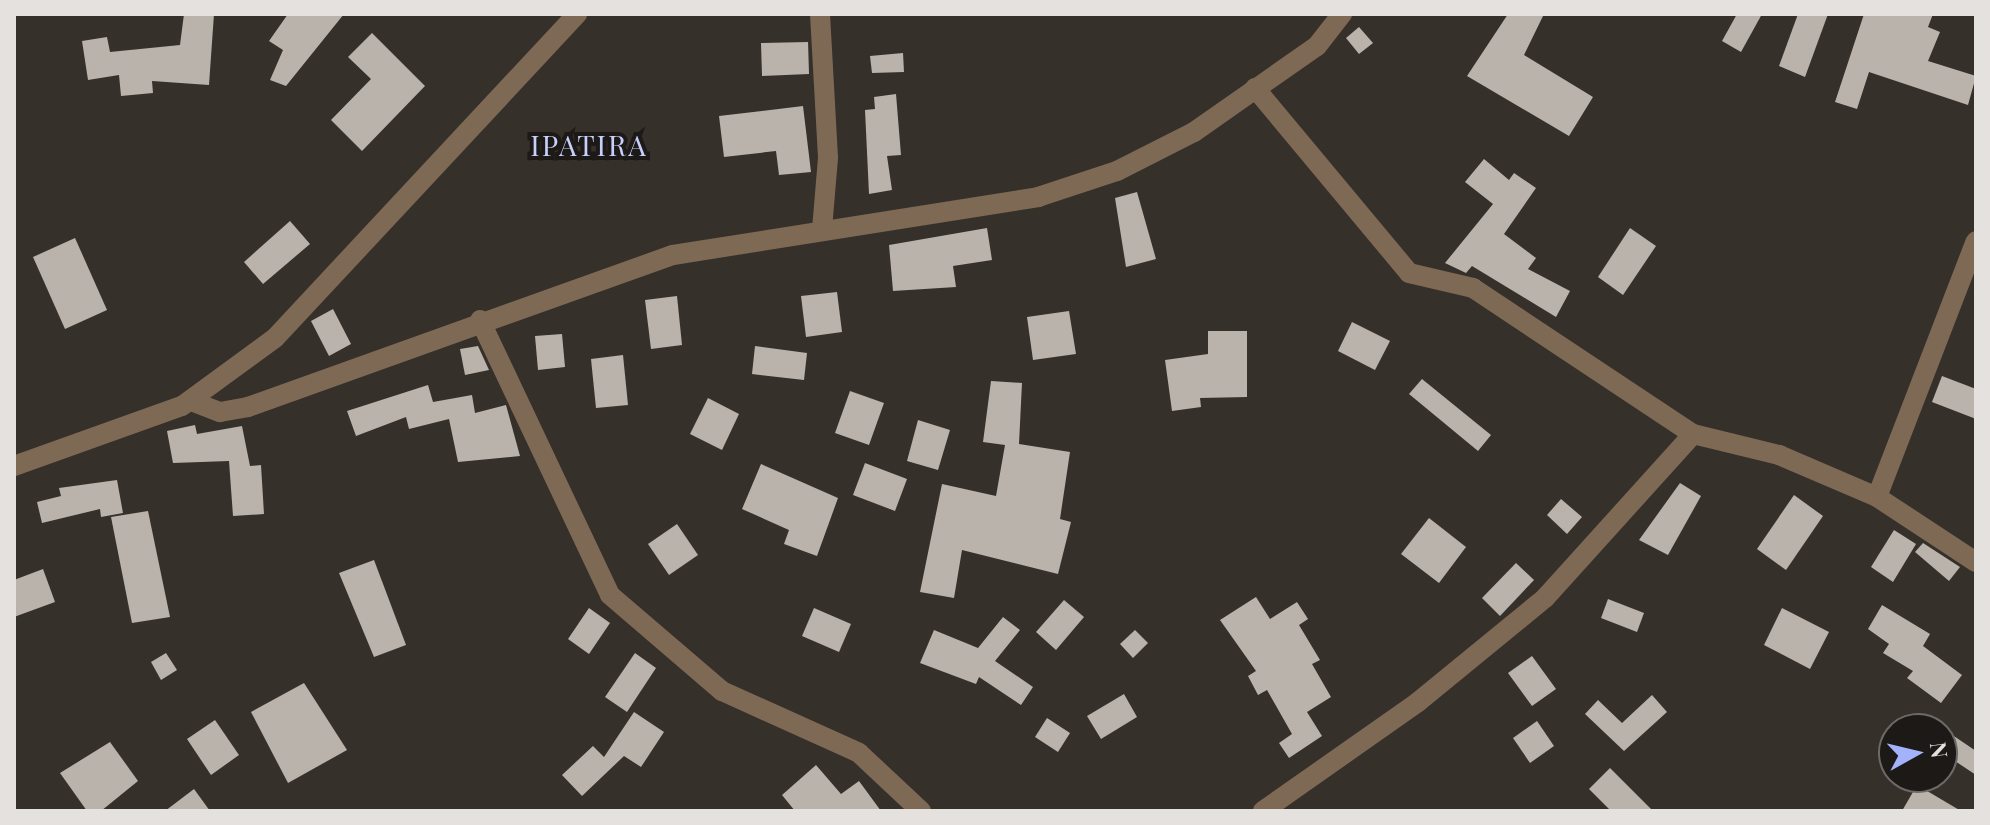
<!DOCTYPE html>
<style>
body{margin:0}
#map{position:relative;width:1990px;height:825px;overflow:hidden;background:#36302b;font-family:"Playfair Display",serif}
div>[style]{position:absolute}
.building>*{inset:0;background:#bab3ac}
.minor>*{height:20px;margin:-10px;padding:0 10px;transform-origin:10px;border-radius:10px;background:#7e6954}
span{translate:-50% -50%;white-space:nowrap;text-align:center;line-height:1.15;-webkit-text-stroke:8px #1c1916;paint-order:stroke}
.quarter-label{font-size:28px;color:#c7d0fa;letter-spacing:2px}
.frame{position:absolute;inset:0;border:16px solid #e5e1de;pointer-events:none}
.north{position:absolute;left:1878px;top:713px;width:80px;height:80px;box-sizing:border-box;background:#1c1916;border:2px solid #6c6966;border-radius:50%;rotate:82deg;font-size:22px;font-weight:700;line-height:32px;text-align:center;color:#e5e1de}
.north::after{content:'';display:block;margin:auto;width:28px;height:36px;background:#a4b2fc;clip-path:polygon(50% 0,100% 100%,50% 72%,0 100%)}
</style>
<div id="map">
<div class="building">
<i style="clip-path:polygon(184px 14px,214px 14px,209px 85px,152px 81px,153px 93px,121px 96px,119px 75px,88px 80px,82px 41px,107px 37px,110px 52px,180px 45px)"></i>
<i style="clip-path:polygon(288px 14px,344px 14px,286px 86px,270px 80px,283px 50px,269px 41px)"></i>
<i style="clip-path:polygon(1508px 14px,1544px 14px,1524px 55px,1593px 97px,1569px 136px,1467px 76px)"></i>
<i style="clip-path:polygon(1737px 14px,1762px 14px,1741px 52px,1722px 41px)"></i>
<i style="clip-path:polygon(1798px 14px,1828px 14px,1805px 77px,1779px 66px)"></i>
<i style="clip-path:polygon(1864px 14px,1933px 14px,1928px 27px,1940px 32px,1928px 61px,1976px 76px,1968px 105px,1869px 72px,1857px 109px,1835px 102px)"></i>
<i style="clip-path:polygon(1359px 27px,1373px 43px,1359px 54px,1346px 38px)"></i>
<i style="clip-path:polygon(372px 33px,425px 86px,362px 151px,331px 120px,371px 79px,348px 57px)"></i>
<i style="clip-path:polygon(808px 42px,809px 74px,762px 76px,761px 43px)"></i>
<i style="clip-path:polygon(903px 53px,904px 72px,872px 73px,870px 56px)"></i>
<i style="clip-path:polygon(896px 94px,901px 155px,887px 156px,892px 190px,869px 194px,865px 110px,875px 109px,874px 97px)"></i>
<i style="clip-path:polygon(803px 106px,811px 172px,779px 175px,776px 151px,724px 157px,719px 116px)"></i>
<i style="clip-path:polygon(1484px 159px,1509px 180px,1514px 173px,1536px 188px,1504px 234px,1536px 258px,1528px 269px,1570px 291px,1556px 317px,1472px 266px,1466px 273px,1445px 263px,1493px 204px,1465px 182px)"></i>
<i style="clip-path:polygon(1137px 192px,1156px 259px,1126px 267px,1115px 198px)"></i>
<i style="clip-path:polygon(290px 221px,310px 244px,263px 284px,244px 262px)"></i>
<i style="clip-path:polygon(987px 228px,992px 260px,953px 266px,956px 287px,893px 291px,889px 245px)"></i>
<i style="clip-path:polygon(1630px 228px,1656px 246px,1623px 295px,1598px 277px)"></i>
<i style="clip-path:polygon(75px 238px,107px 310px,65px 329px,33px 257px)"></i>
<i style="clip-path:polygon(837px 292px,842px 332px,806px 337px,801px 296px)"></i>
<i style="clip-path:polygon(677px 296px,682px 345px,651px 349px,645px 300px)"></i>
<i style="clip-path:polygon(333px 309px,351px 344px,329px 356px,311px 321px)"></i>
<i style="clip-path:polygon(1069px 311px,1076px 354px,1033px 360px,1027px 317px)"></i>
<i style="clip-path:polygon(1352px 322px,1390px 341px,1375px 370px,1338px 351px)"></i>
<i style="clip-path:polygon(1208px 331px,1247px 331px,1247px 397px,1200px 398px,1201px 407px,1172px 411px,1165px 360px,1208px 354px)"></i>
<i style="clip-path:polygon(562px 334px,565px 367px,538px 370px,535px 336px)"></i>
<i style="clip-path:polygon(478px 346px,489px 370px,465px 375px,460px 349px)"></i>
<i style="clip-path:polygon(755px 346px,807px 353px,804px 380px,752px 374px)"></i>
<i style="clip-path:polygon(623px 355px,628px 405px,596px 408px,591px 359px)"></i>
<i style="clip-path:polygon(1942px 376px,1976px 389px,1976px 419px,1932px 402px)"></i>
<i style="clip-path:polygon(1422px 379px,1491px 435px,1478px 451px,1409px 394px)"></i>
<i style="clip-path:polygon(991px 381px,1022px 383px,1019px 444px,1070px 452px,1060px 519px,1071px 522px,1058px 574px,962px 550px,954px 598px,920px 592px,942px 484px,996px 496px,1005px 445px,983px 442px)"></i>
<i style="clip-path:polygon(428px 385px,433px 402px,472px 395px,475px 413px,506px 405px,520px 456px,458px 462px,449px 419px,409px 429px,406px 417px,356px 436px,347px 411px)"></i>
<i style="clip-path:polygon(850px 391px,884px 403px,869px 445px,835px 433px)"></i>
<i style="clip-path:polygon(708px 398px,739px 414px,722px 450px,690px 434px)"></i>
<i style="clip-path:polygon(918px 420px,950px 430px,938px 470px,907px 461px)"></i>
<i style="clip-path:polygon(195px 425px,197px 434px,242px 426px,250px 466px,261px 465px,264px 514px,233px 516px,229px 461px,173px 463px,167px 431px)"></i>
<i style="clip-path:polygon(865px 463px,907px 479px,895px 511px,853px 495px)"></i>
<i style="clip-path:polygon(761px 464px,838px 498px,817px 556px,784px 544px,789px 530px,742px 509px)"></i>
<i style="clip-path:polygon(117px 480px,123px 513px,101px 517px,100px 509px,42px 523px,37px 502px,61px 496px,59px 488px)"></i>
<i style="clip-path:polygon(1680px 483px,1701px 496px,1668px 555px,1639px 540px)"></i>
<i style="clip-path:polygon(1794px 495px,1823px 516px,1786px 570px,1757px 549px)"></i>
<i style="clip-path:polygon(1561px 499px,1582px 517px,1567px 534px,1547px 515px)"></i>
<i style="clip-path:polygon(148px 511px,170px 617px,132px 623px,111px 517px)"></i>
<i style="clip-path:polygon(1429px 518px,1466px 547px,1439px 583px,1401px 554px)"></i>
<i style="clip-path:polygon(677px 524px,698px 555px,669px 575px,648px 544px)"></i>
<i style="clip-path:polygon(1894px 530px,1916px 544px,1893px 582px,1871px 567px)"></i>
<i style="clip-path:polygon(1923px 543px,1960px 567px,1949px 581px,1915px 552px)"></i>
<i style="clip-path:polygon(374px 560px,406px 645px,374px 657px,339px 573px)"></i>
<i style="clip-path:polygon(1516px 563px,1534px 580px,1500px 616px,1482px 598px)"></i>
<i style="clip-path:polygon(43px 569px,55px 602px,14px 617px,14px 580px)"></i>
<i style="clip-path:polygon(1256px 597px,1270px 619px,1297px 602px,1308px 619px,1299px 625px,1320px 660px,1312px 664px,1331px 697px,1307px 712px,1322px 736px,1289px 758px,1279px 743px,1292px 734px,1267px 690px,1258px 695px,1248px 676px,1256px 671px,1220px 620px)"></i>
<i style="clip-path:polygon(1608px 599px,1644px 613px,1637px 632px,1601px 618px)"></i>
<i style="clip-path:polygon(1064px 600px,1084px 617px,1056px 650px,1036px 632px)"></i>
<i style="clip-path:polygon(1882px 605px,1930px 634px,1923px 646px,1962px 675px,1941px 703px,1907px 678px,1913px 671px,1883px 653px,1889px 644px,1868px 629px)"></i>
<i style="clip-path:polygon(589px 608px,610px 623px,589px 654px,568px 639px)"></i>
<i style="clip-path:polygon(814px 608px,851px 624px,839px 652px,802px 636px)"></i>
<i style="clip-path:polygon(1782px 608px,1829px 632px,1810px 669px,1764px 645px)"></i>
<i style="clip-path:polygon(1003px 617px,1020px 630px,995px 661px,1033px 687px,1021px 705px,979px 677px,976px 684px,920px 663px,934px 630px,978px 648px)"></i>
<i style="clip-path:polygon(1135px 630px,1148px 643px,1133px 658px,1120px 644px)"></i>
<i style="clip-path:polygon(166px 653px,177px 670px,161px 680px,151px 662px)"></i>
<i style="clip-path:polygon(635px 653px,656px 668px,627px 712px,605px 697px)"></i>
<i style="clip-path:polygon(1532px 656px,1556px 689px,1532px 706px,1508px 673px)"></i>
<i style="clip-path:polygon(304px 683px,347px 750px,288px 783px,251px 712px)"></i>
<i style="clip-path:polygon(1124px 694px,1137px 717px,1101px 739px,1087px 716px)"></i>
<i style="clip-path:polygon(1652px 695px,1667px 712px,1624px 751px,1585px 714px,1598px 700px,1622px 723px)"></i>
<i style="clip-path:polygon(634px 712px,664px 732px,641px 767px,624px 756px,582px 796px,562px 775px,593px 746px,604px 757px)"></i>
<i style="clip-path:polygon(1047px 718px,1070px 733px,1058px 752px,1035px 737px)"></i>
<i style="clip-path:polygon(215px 720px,239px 755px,211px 775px,187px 739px)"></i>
<i style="clip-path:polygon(1537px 721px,1554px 746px,1530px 763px,1513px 738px)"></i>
<i style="clip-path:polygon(1942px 728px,1976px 751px,1976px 775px,1955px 761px,1942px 777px)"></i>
<i style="clip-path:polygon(110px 742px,138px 781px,101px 811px,87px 811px,60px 773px)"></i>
<i style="clip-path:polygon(816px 765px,841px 794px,859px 781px,881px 811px,795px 811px,782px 795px)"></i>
<i style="clip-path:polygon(1610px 768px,1653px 811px,1611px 811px,1589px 789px)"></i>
<i style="clip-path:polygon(1917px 785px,1961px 811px,1902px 811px)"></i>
<i style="clip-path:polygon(194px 789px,210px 811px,165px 811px)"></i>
</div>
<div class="minor">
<i style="left:820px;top:14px;width:144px;rotate:86.8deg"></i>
<i style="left:828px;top:158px;width:71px;rotate:94.8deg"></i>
<i style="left:1255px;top:88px;width:241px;rotate:50.2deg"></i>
<i style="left:1409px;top:273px;width:66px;rotate:13.2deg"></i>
<i style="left:1473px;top:288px;width:264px;rotate:33.6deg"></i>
<i style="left:1693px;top:434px;width:89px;rotate:13.7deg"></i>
<i style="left:1779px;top:455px;width:107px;rotate:23.2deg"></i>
<i style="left:1877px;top:497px;width:118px;rotate:33.3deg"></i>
<i style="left:480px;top:320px;width:304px;rotate:64.7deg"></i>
<i style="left:610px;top:595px;width:148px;rotate:40.6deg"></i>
<i style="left:722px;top:691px;width:150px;rotate:24.3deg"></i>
<i style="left:859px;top:753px;width:85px;rotate:43.1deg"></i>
<i style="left:191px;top:401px;width:31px;rotate:21deg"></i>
<i style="left:220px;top:412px;width:28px;rotate:-10deg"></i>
<i style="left:248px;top:407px;width:451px;rotate:-19.7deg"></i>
<i style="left:673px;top:255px;width:370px;rotate:-9deg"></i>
<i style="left:1038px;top:197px;width:83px;rotate:-18.2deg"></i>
<i style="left:1117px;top:171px;width:86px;rotate:-26.9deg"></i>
<i style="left:1194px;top:132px;width:150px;rotate:-35deg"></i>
<i style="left:1317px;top:46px;width:41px;rotate:-52deg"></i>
<i style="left:14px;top:466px;width:178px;rotate:-19.7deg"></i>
<i style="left:182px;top:406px;width:115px;rotate:-36.2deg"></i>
<i style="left:275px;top:338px;width:443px;rotate:-47deg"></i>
<i style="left:1877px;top:497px;width:274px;rotate:-68.9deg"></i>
<i style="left:1263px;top:811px;width:189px;rotate:-35.1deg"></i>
<i style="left:1418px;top:702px;width:164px;rotate:-39.3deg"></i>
<i style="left:1545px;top:598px;width:221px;rotate:-47.9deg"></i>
</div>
<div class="quarter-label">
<span style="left:589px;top:145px">IPATIRA</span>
</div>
<div class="frame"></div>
<div class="north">N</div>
</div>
